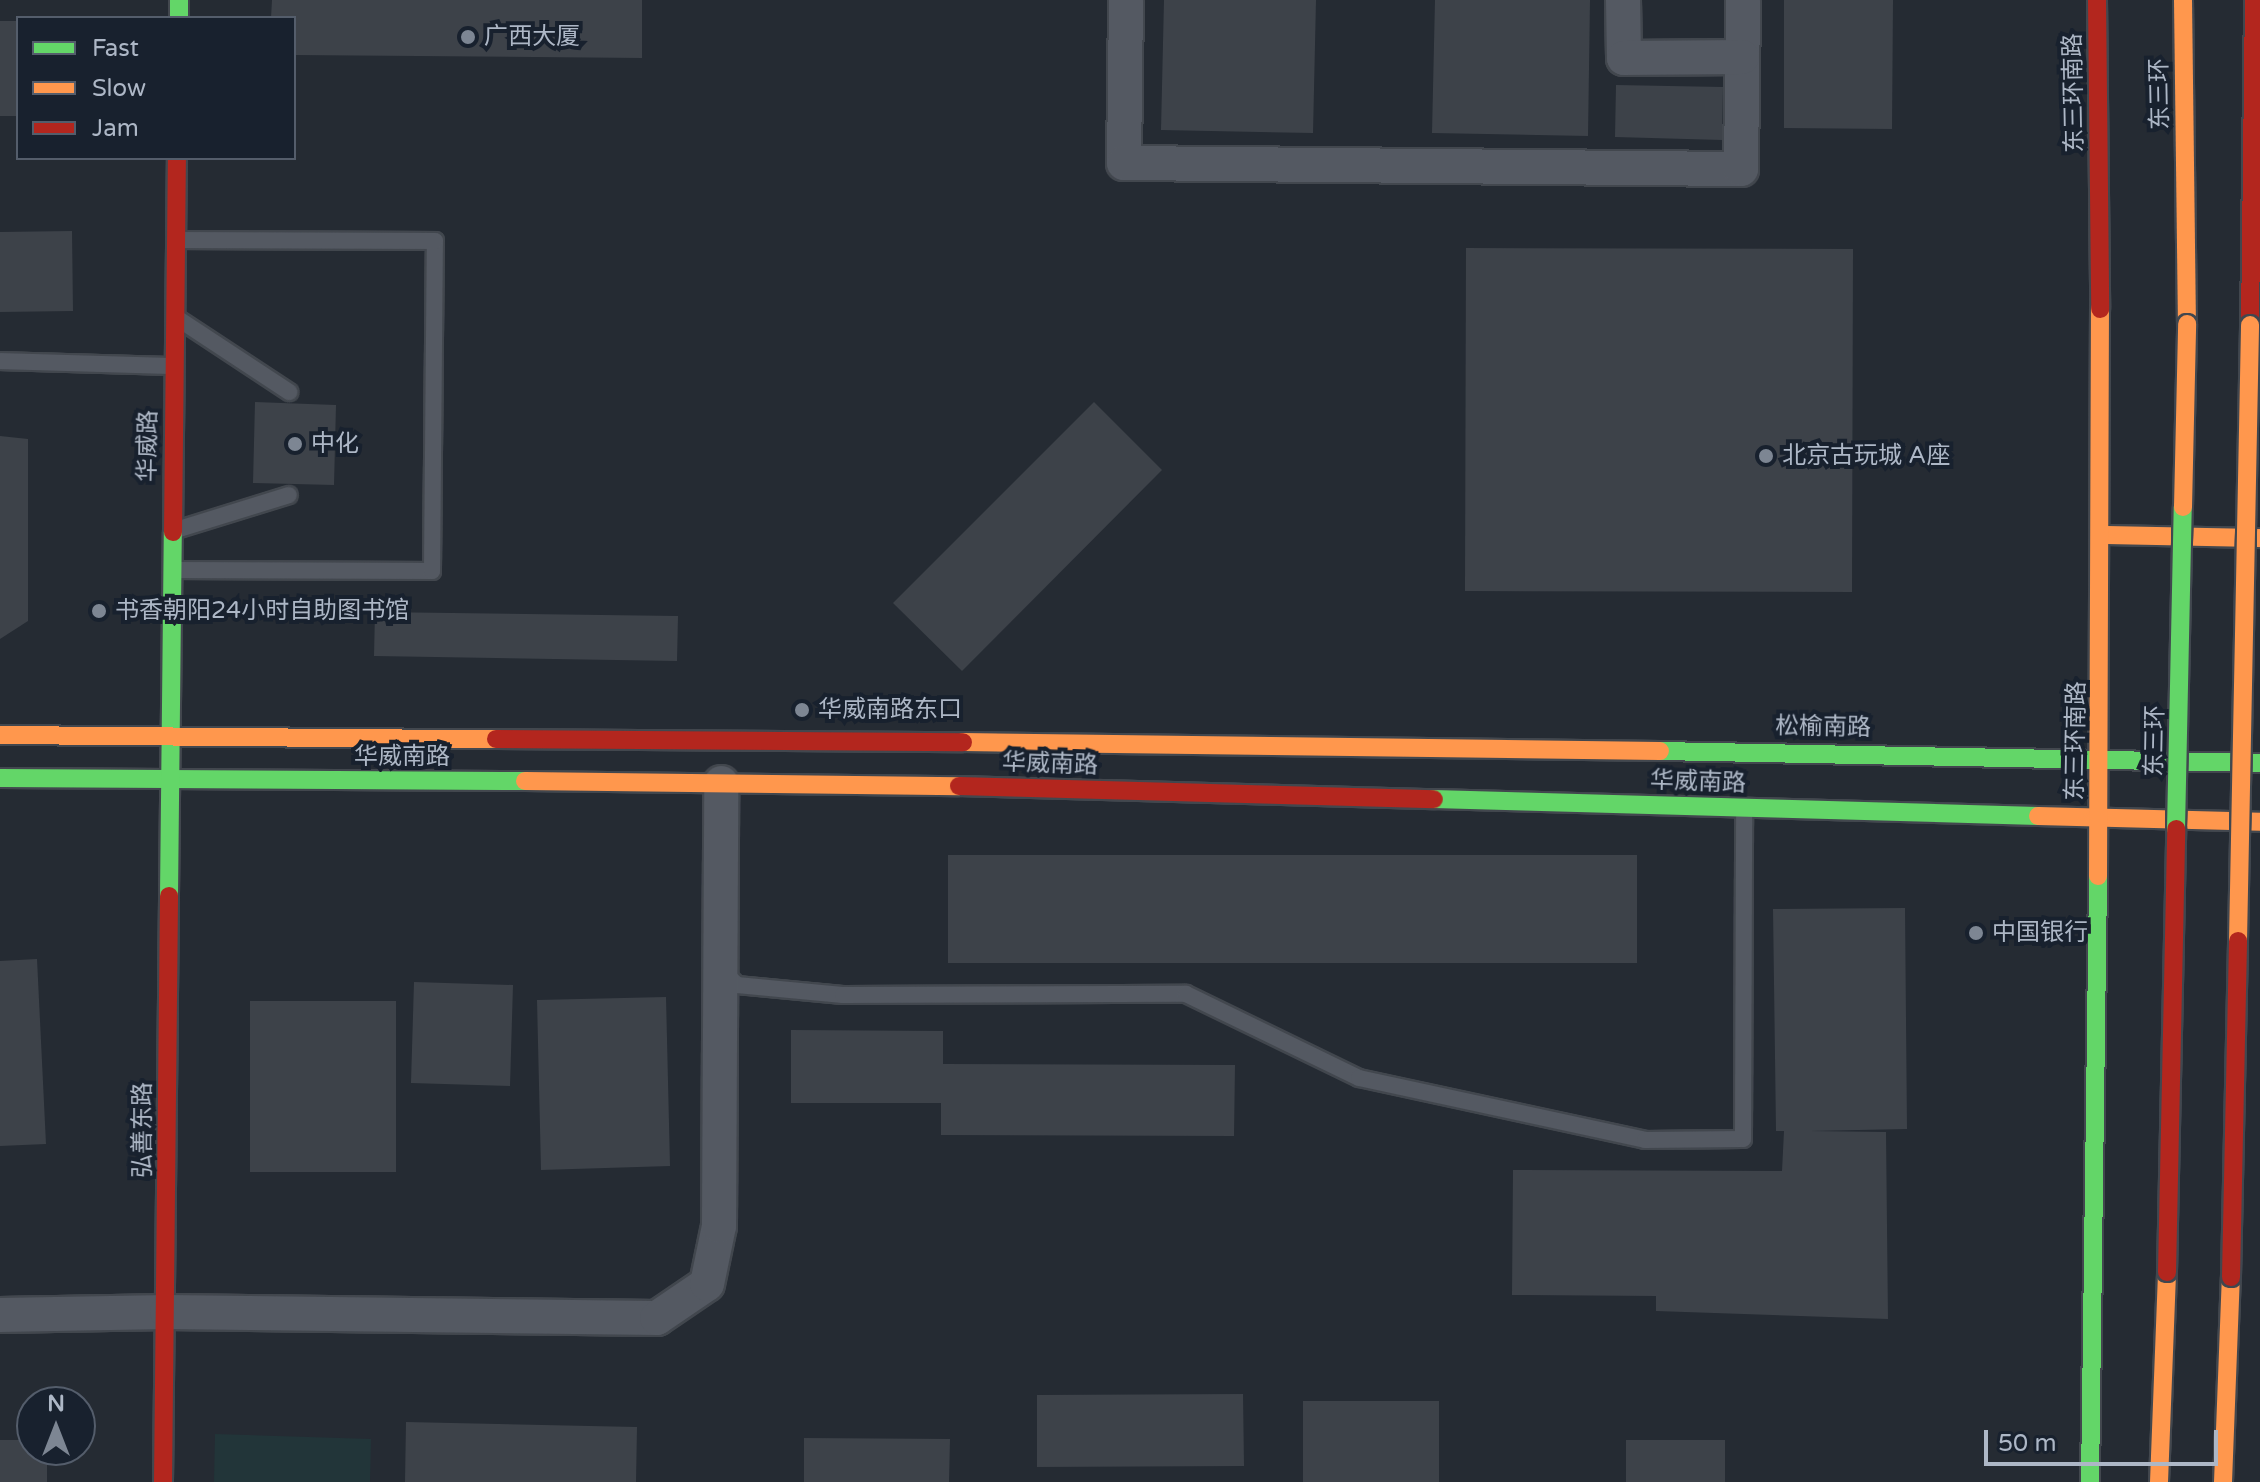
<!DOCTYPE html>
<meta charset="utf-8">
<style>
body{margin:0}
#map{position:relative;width:2260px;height:1482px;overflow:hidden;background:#252b33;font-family:"Varela Round","Noto Sans SC",sans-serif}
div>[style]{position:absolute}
.green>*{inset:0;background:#223539}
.building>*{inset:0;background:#3d4249}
.roads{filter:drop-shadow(2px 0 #42474e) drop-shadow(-2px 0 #42474e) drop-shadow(0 2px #42474e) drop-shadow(0 -2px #42474e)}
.lane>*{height:16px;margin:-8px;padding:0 8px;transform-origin:8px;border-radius:8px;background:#545962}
.street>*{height:34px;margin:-17px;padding:0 17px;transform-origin:17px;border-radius:17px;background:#545962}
.fast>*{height:18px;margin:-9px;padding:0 9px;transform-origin:9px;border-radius:9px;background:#63d668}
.slow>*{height:18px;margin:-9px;padding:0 9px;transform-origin:9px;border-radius:9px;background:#ff974d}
.jam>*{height:18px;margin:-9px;padding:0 9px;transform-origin:9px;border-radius:9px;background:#b3261e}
.bridges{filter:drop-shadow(2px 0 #41474f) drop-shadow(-2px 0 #41474f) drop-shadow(0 2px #41474f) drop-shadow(0 -2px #41474f)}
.fast-bridge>*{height:18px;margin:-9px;padding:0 9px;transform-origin:9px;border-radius:9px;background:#63d668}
.slow-bridge>*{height:18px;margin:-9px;padding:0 9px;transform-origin:9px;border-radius:9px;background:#ff974d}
.jam-bridge>*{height:18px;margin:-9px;padding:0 9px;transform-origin:9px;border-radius:9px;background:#b3261e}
.dots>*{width:22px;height:22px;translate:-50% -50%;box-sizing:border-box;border:4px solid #18212e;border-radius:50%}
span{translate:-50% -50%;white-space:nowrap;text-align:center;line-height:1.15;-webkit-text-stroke:8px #18212e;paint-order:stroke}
.poi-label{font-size:24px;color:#adb7c6}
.left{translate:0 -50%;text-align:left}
.street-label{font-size:24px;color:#adb7c6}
.legend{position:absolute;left:16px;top:16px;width:280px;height:144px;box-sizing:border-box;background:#18212e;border:2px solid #545d6b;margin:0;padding:10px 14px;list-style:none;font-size:24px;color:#adb7c6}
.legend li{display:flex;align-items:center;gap:16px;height:40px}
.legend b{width:40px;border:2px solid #545d6b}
.north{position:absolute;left:16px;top:1386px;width:80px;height:80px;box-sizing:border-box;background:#18212e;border:2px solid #545d6b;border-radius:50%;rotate:0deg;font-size:22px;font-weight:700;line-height:32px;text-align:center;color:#adb7c6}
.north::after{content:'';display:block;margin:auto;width:28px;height:36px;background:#7d8693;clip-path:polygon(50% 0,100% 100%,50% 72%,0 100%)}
.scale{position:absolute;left:1984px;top:1430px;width:234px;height:36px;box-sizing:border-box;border:4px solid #adb7c6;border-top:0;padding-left:10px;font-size:24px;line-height:28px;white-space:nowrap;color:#adb7c6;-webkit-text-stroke:6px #18212e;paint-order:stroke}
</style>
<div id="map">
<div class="green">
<i style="clip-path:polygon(215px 1434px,371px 1439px,370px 1482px,214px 1482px)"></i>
</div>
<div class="building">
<i style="clip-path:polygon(272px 0,642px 0,642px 58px,294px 55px,294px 18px,271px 18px)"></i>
<i style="clip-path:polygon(1164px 0,1316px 0,1313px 133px,1161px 130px)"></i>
<i style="clip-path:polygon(1435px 0,1590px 0,1588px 136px,1432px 133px)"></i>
<i style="clip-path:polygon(1784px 0,1893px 0,1892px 129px,1784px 128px)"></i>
<i style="clip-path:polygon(0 21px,18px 21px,18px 116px,0 116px)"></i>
<i style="clip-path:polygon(1616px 85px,1723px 87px,1722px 140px,1615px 137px)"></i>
<i style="clip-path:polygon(72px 231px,73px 311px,0 312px,0 232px)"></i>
<i style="clip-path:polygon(1466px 248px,1853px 249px,1852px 592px,1465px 591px)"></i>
<i style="clip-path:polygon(255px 402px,336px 405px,334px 485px,253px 483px)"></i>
<i style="clip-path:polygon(1094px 402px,1162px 470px,962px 671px,893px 603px)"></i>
<i style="clip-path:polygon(0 436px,28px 439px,28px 621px,0 639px)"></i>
<i style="clip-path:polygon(375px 612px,678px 616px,677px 661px,374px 656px)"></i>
<i style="clip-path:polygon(948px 855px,1637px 855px,1637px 963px,948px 963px)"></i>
<i style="clip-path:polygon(1905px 908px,1907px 1129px,1810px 1131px,1886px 1132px,1888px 1319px,1656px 1311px,1656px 1296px,1512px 1295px,1513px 1170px,1782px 1171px,1784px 1131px,1776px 1131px,1773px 909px)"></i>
<i style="clip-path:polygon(37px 959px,46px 1144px,0 1146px,0 961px)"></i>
<i style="clip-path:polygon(414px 982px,513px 985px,510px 1086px,411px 1083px)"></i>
<i style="clip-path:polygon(666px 997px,670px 1166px,541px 1170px,537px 1000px)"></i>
<i style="clip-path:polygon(250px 1001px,396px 1001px,396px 1172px,250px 1172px)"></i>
<i style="clip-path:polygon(791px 1030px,943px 1031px,943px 1064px,1235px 1065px,1234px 1136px,941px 1135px,941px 1103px,791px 1103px)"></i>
<i style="clip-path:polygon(1243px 1394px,1244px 1466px,1037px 1467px,1037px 1395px)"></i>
<i style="clip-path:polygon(1303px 1401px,1439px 1401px,1439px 1482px,1303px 1482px)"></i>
<i style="clip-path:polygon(406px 1422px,637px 1427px,636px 1482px,405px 1482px)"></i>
<i style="clip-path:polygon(804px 1438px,950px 1439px,949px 1482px,804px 1482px)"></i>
<i style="clip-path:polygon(0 1440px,32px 1440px,32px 1450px,47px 1450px,47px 1482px,0 1482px)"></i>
<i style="clip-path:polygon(1626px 1440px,1725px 1440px,1725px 1482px,1626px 1482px)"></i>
</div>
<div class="roads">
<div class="lane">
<i style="left:180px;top:320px;width:131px;rotate:33.4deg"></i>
<i style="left:0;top:361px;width:171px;rotate:1.7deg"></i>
<i style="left:176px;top:530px;width:118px;rotate:-17.2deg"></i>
<i style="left:175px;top:570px;width:257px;rotate:0.2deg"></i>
<i style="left:432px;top:571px;width:330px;rotate:-89.5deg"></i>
<i style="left:435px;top:241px;width:259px;rotate:-179.8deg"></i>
<i style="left:722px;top:970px;width:21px;rotate:45deg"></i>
<i style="left:737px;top:985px;width:106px;rotate:5.4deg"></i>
<i style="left:843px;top:995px;width:343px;rotate:-0.2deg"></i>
<i style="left:1186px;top:994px;width:192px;rotate:25.9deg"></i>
<i style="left:1359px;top:1078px;width:293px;rotate:12.2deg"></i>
<i style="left:1645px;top:1140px;width:98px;rotate:-0.6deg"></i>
<i style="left:1743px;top:1139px;width:330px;rotate:-89.8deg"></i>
</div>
<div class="street">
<i style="left:1126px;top:0;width:163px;rotate:90.7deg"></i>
<i style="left:1124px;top:163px;width:617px;rotate:0.56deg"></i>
<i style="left:1741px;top:169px;width:169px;rotate:-89.3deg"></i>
<i style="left:1623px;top:0;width:58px;rotate:89deg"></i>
<i style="left:1624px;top:58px;width:118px;rotate:-0.5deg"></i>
<i style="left:0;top:1315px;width:167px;rotate:-1deg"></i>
<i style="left:167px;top:1312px;width:490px;rotate:0.7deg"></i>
<i style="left:657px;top:1318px;width:60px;rotate:-34.2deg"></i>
<i style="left:707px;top:1284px;width:59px;rotate:-78.3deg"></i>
<i style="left:719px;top:1226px;width:443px;rotate:-89.7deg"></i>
</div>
<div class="fast">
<i style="left:179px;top:0;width:18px;rotate:90deg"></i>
<i style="left:1660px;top:751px;width:600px;rotate:1.15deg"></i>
<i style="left:0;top:778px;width:525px;rotate:0.33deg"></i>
<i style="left:1434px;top:799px;width:604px;rotate:1.61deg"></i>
<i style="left:169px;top:896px;width:364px;rotate:-89.4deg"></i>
<i style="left:2090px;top:1482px;width:606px;rotate:-89.24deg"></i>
</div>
<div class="slow">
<i style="left:2183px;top:0;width:324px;rotate:89.3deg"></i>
<i style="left:2103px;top:535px;width:157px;rotate:1.1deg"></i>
<i style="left:0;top:735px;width:496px;rotate:0.5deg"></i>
<i style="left:963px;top:742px;width:697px;rotate:0.74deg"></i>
<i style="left:525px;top:781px;width:434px;rotate:0.7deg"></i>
<i style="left:2038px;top:816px;width:222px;rotate:1.5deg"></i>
<i style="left:2098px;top:876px;width:567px;rotate:-89.8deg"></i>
<i style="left:2159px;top:1482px;width:210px;rotate:-87.8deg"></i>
<i style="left:2223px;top:1482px;width:205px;rotate:-87.8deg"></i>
</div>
<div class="jam">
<i style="left:2097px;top:0;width:309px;rotate:89.4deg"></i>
<i style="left:2250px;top:325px;width:325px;rotate:-89.3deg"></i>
<i style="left:173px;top:532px;width:374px;rotate:-89.4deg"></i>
<i style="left:496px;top:739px;width:467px;rotate:0.4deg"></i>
<i style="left:959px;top:786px;width:475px;rotate:1.6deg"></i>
<i style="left:163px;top:1482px;width:586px;rotate:-89.41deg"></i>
</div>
</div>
<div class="bridges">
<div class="fast-bridge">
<i style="left:2176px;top:829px;width:322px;rotate:-88.8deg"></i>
</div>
<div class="slow-bridge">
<i style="left:2183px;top:507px;width:183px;rotate:-88.7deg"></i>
<i style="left:2238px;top:941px;width:616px;rotate:-88.88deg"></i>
</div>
<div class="jam-bridge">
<i style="left:2167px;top:1272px;width:443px;rotate:-88.8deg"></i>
<i style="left:2231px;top:1277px;width:336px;rotate:-88.8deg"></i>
</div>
</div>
<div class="dots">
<i style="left:468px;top:37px;background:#7d8693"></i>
<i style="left:295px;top:444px;background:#7d8693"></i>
<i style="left:1766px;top:456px;background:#7d8693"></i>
<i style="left:99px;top:611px;background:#7d8693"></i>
<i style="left:802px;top:710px;background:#7d8693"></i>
<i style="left:1976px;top:933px;background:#7d8693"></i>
</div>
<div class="poi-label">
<span class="left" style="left:484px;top:37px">广西大厦</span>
<span class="left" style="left:311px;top:444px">中化</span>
<span class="left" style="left:1782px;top:456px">北京古玩城 A座</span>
<span class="left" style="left:115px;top:611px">书香朝阳24小时自助图书馆</span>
<span class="left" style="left:818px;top:710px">华威南路东口</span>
<span class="left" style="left:1992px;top:933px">中国银行</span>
</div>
<div class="street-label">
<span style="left:2074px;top:93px;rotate:-91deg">东三环南路</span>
<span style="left:2160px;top:94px;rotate:-91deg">东三环</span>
<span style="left:148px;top:446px;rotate:-89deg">华威路</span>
<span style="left:1823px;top:727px;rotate:1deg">松榆南路</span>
<span style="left:2076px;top:741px;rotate:-89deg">东三环南路</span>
<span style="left:2155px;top:741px;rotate:-89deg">东三环</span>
<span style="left:402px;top:757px">华威南路</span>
<span style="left:1050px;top:764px;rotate:2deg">华威南路</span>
<span style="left:1698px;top:782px;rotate:2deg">华威南路</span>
<span style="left:143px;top:1130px;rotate:-90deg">弘善东路</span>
</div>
<ul class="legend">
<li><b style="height:10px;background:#63d668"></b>Fast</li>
<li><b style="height:10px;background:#ff974d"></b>Slow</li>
<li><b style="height:10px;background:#b3261e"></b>Jam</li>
</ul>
<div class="north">N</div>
<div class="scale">50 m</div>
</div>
